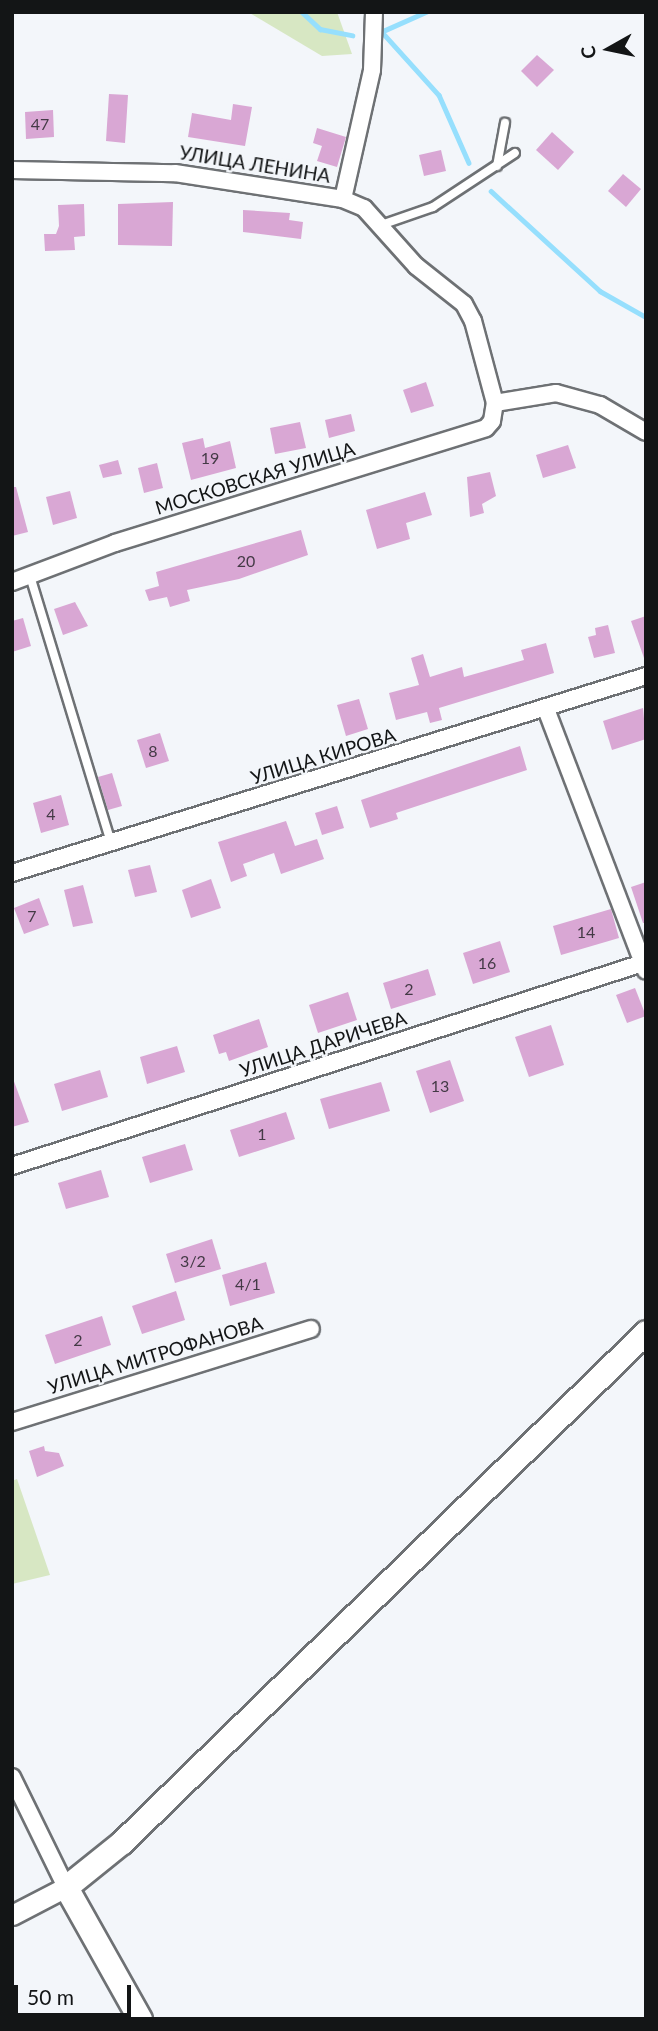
<!DOCTYPE html>
<meta charset="utf-8">
<style>
body{margin:0}
#map{position:relative;width:658px;height:2031px;overflow:hidden;background:#f3f6fa;font-family:Lato,sans-serif}
div>[style]{position:absolute}
.green>*{inset:0;background:#d7e7c3}
.stream>*{height:4.5px;margin:-2.25px;padding:0 2.25px;transform-origin:2.25px;border-radius:2.25px;background:#96dffd}
.building>*{inset:0;background:#d9a7d4}
.roads{filter:drop-shadow(2px 0 #6e7174) drop-shadow(-2px 0 #6e7174) drop-shadow(0 2px #6e7174) drop-shadow(0 -2px #6e7174)}
.service>*{height:8px;margin:-4px;padding:0 4px;transform-origin:4px;border-radius:4px;background:#fff}
.minor>*{height:16px;margin:-8px;padding:0 8px;transform-origin:8px;border-radius:8px;background:#fff}
.tertiary>*{height:19px;margin:-9.5px;padding:0 9.5px;transform-origin:9.5px;border-radius:9.5px;background:#fff}
.secondary>*{height:23px;margin:-11.5px;padding:0 11.5px;transform-origin:11.5px;border-radius:11.5px;background:#fff}
span{translate:-50% -50%;white-space:nowrap;text-align:center;line-height:1.15;-webkit-text-stroke:5px #f3f6fa;paint-order:stroke}
.number-label{font-size:16px;color:#443a46}
.number-label span{-webkit-text-stroke-width:0}
.street-label{font-size:19px;color:#131516}
.frame{position:absolute;inset:0;border:14px solid #131516;pointer-events:none}
.north{position:absolute;left:574px;top:14px;width:70px;height:70px;-webkit-text-stroke:5px #f3f6fa;paint-order:stroke;rotate:261deg;font-size:19px;font-weight:700;line-height:28px;text-align:center;color:#131516}
.north::after{content:'';display:block;margin:auto;width:24px;height:32px;background:#131516;clip-path:polygon(50% 0,100% 100%,50% 72%,0 100%)}
.scale{position:absolute;left:14px;top:1985px;width:117px;height:32px;box-sizing:border-box;border:4px solid #131516;border-top:0;padding-left:9px;font-size:21px;line-height:24px;white-space:nowrap;color:#131516;-webkit-text-stroke:5px #f3f6fa;paint-order:stroke}
</style>
<div id="map">
<div class="green">
<i style="clip-path:polygon(248px 12px,337px 12px,352px 54px,322px 56px)"></i>
<i style="clip-path:polygon(17px 1479px,50px 1575px,12px 1584px,12px 1481px)"></i>
</div>
<div class="stream">
<i style="left:302px;top:12px;width:25px;rotate:43deg"></i>
<i style="left:320px;top:29px;width:33px;rotate:11deg"></i>
<i style="left:427px;top:12px;width:49px;rotate:156deg"></i>
<i style="left:382px;top:32px;width:85px;rotate:47.9deg"></i>
<i style="left:439px;top:95px;width:74px;rotate:66.2deg"></i>
<i style="left:491px;top:191px;width:148px;rotate:42.5deg"></i>
<i style="left:600px;top:291px;width:53px;rotate:29.5deg"></i>
</div>
<div class="building">
<i style="clip-path:polygon(537px 55px,554px 70px,537px 87px,521px 71px)"></i>
<i style="clip-path:polygon(109px 94px,128px 95px,125px 143px,106px 141px)"></i>
<i style="clip-path:polygon(233px 104px,252px 107px,245px 146px,188px 137px,192px 113px,231px 120px)"></i>
<i style="clip-path:polygon(53px 110px,54px 137px,26px 139px,25px 112px)"></i>
<i style="clip-path:polygon(317px 128px,346px 137px,337px 167px,317px 161px,322px 146px,313px 143px)"></i>
<i style="clip-path:polygon(552px 132px,574px 152px,558px 170px,536px 150px)"></i>
<i style="clip-path:polygon(441px 150px,446px 171px,424px 176px,419px 155px)"></i>
<i style="clip-path:polygon(623px 174px,641px 189px,626px 207px,608px 191px)"></i>
<i style="clip-path:polygon(173px 202px,172px 246px,118px 245px,118px 204px)"></i>
<i style="clip-path:polygon(84px 204px,85px 236px,74px 237px,75px 250px,45px 251px,44px 234px,56px 234px,59px 226px,58px 205px)"></i>
<i style="clip-path:polygon(243px 210px,290px 213px,289px 220px,303px 222px,301px 239px,243px 232px)"></i>
<i style="clip-path:polygon(426px 382px,434px 406px,411px 413px,403px 390px)"></i>
<i style="clip-path:polygon(351px 414px,355px 431px,329px 438px,325px 420px)"></i>
<i style="clip-path:polygon(300px 422px,306px 448px,275px 454px,270px 428px)"></i>
<i style="clip-path:polygon(203px 438px,205px 448px,230px 441px,236px 468px,191px 480px,182px 443px)"></i>
<i style="clip-path:polygon(568px 445px,576px 468px,543px 478px,536px 455px)"></i>
<i style="clip-path:polygon(118px 460px,122px 474px,103px 478px,99px 465px)"></i>
<i style="clip-path:polygon(157px 463px,163px 488px,144px 493px,138px 468px)"></i>
<i style="clip-path:polygon(490px 472px,496px 496px,482px 504px,484px 513px,470px 517px,467px 477px)"></i>
<i style="clip-path:polygon(12px 487px,16px 487px,28px 532px,12px 536px)"></i>
<i style="clip-path:polygon(70px 491px,77px 518px,53px 525px,46px 497px)"></i>
<i style="clip-path:polygon(425px 492px,432px 515px,406px 523px,410px 539px,377px 549px,366px 510px)"></i>
<i style="clip-path:polygon(301px 530px,308px 555px,239px 579px,187px 590px,190px 601px,170px 607px,167px 597px,149px 601px,145px 590px,159px 586px,156px 572px)"></i>
<i style="clip-path:polygon(75px 602px,88px 626px,63px 635px,54px 609px)"></i>
<i style="clip-path:polygon(646px 616px,646px 658px,644px 658px,631px 621px)"></i>
<i style="clip-path:polygon(23px 618px,31px 646px,12px 652px,12px 621px)"></i>
<i style="clip-path:polygon(608px 625px,615px 653px,594px 658px,588px 637px,596px 635px,595px 628px)"></i>
<i style="clip-path:polygon(546px 643px,554px 673px,439px 708px,442px 720px,430px 723px,427px 712px,396px 720px,389px 693px,419px 685px,411px 658px,423px 654px,430px 677px,462px 667px,464px 677px,524px 660px,521px 650px)"></i>
<i style="clip-path:polygon(359px 699px,368px 729px,346px 736px,337px 705px)"></i>
<i style="clip-path:polygon(643px 708px,646px 739px,612px 750px,603px 721px)"></i>
<i style="clip-path:polygon(160px 733px,169px 761px,146px 768px,137px 740px)"></i>
<i style="clip-path:polygon(520px 746px,527px 770px,396px 813px,398px 819px,370px 828px,361px 800px)"></i>
<i style="clip-path:polygon(112px 773px,122px 806px,108px 810px,98px 777px)"></i>
<i style="clip-path:polygon(61px 795px,69px 825px,41px 833px,33px 803px)"></i>
<i style="clip-path:polygon(337px 806px,344px 828px,322px 835px,315px 813px)"></i>
<i style="clip-path:polygon(286px 821px,295px 846px,317px 839px,324px 859px,281px 874px,274px 853px,243px 864px,247px 876px,231px 882px,218px 842px)"></i>
<i style="clip-path:polygon(150px 865px,157px 892px,135px 897px,128px 870px)"></i>
<i style="clip-path:polygon(211px 879px,221px 908px,191px 918px,182px 890px)"></i>
<i style="clip-path:polygon(646px 882px,646px 923px,643px 923px,631px 887px)"></i>
<i style="clip-path:polygon(83px 885px,93px 923px,73px 927px,64px 890px)"></i>
<i style="clip-path:polygon(39px 898px,49px 925px,24px 934px,14px 908px)"></i>
<i style="clip-path:polygon(611px 909px,619px 938px,561px 955px,553px 926px)"></i>
<i style="clip-path:polygon(500px 941px,510px 972px,473px 984px,463px 953px)"></i>
<i style="clip-path:polygon(428px 969px,436px 995px,391px 1009px,383px 983px)"></i>
<i style="clip-path:polygon(635px 988px,646px 1016px,627px 1023px,616px 995px)"></i>
<i style="clip-path:polygon(348px 992px,357px 1020px,318px 1033px,309px 1005px)"></i>
<i style="clip-path:polygon(259px 1019px,268px 1047px,229px 1061px,226px 1052px,219px 1054px,213px 1035px)"></i>
<i style="clip-path:polygon(551px 1025px,564px 1065px,529px 1077px,515px 1037px)"></i>
<i style="clip-path:polygon(177px 1046px,185px 1072px,147px 1084px,140px 1057px)"></i>
<i style="clip-path:polygon(450px 1060px,464px 1101px,430px 1113px,416px 1071px)"></i>
<i style="clip-path:polygon(100px 1070px,108px 1097px,62px 1111px,54px 1084px)"></i>
<i style="clip-path:polygon(12px 1076px,29px 1122px,12px 1127px)"></i>
<i style="clip-path:polygon(381px 1082px,390px 1111px,329px 1129px,320px 1099px)"></i>
<i style="clip-path:polygon(286px 1112px,295px 1139px,239px 1157px,230px 1130px)"></i>
<i style="clip-path:polygon(185px 1144px,193px 1170px,150px 1183px,142px 1157px)"></i>
<i style="clip-path:polygon(101px 1170px,109px 1197px,66px 1209px,58px 1183px)"></i>
<i style="clip-path:polygon(212px 1239px,221px 1269px,175px 1283px,166px 1254px)"></i>
<i style="clip-path:polygon(266px 1262px,275px 1293px,230px 1306px,222px 1275px)"></i>
<i style="clip-path:polygon(176px 1291px,185px 1320px,142px 1334px,132px 1306px)"></i>
<i style="clip-path:polygon(102px 1316px,111px 1345px,55px 1364px,45px 1335px)"></i>
<i style="clip-path:polygon(44px 1446px,45px 1451px,59px 1453px,64px 1466px,37px 1477px,29px 1451px)"></i>
</div>
<div class="roads">
<div class="service">
<i style="left:497px;top:166px;width:44px;rotate:-79.5deg"></i>
<i style="left:381px;top:225px;width:55px;rotate:-19.1deg"></i>
<i style="left:433px;top:207px;width:98px;rotate:-33.4deg"></i>
<i style="left:30px;top:576px;width:279px;rotate:73.1deg"></i>
</div>
<div class="minor">
<i style="left:12px;top:170px;width:163px;rotate:1.1deg"></i>
<i style="left:175px;top:173px;width:170px;rotate:8.8deg"></i>
<i style="left:343px;top:199px;width:132px;rotate:-77.3deg"></i>
<i style="left:372px;top:70px;width:58px;rotate:-88deg"></i>
<i style="left:495px;top:403px;width:62px;rotate:-9.3deg"></i>
<i style="left:556px;top:393px;width:46px;rotate:15.3deg"></i>
<i style="left:600px;top:405px;width:53px;rotate:30.4deg"></i>
<i style="left:12px;top:582px;width:110px;rotate:-20.7deg"></i>
<i style="left:115px;top:543px;width:388px;rotate:-17.2deg"></i>
<i style="left:486px;top:428px;width:9px;rotate:-49deg"></i>
<i style="left:492px;top:421px;width:18px;rotate:-81deg"></i>
<i style="left:495px;top:403px;width:85px;rotate:-105deg"></i>
<i style="left:473px;top:321px;width:19px;rotate:-118deg"></i>
<i style="left:464px;top:304px;width:61px;rotate:-141.6deg"></i>
<i style="left:416px;top:266px;width:78px;rotate:-131.9deg"></i>
<i style="left:364px;top:208px;width:23px;rotate:-157deg"></i>
<i style="left:546px;top:709px;width:280px;rotate:69.1deg"></i>
<i style="left:12px;top:873px;width:664px;rotate:-17.26deg"></i>
<i style="left:12px;top:1166px;width:666px;rotate:-17.84deg"></i>
<i style="left:12px;top:1422px;width:313px;rotate:-17.3deg"></i>
<i style="left:12px;top:1777px;width:123px;rotate:63.9deg"></i>
</div>
<div class="tertiary">
<i style="left:12px;top:1915px;width:61px;rotate:-27.4deg"></i>
</div>
<div class="secondary">
<i style="left:140px;top:2019px;width:151px;rotate:-119.3deg"></i>
<i style="left:66px;top:1887px;width:72px;rotate:-38.8deg"></i>
<i style="left:122px;top:1842px;width:731px;rotate:-44.22deg"></i>
</div>
</div>
<div class="number-label">
<span style="left:40px;top:124px">47</span>
<span style="left:210px;top:458px">19</span>
<span style="left:246px;top:561px">20</span>
<span style="left:153px;top:751px">8</span>
<span style="left:51px;top:814px">4</span>
<span style="left:32px;top:916px">7</span>
<span style="left:586px;top:932px">14</span>
<span style="left:487px;top:963px">16</span>
<span style="left:409px;top:989px">2</span>
<span style="left:440px;top:1086px">13</span>
<span style="left:262px;top:1134px">1</span>
<span style="left:193px;top:1261px">3/2</span>
<span style="left:248px;top:1284px">4/1</span>
<span style="left:78px;top:1340px">2</span>
</div>
<div class="street-label">
<span style="left:255px;top:164px;rotate:9deg">УЛИЦА ЛЕНИНА</span>
<span style="left:255px;top:478px;rotate:-17deg">МОСКОВСКАЯ УЛИЦА</span>
<span style="left:323px;top:756px;rotate:-17deg">УЛИЦА КИРОВА</span>
<span style="left:323px;top:1044px;rotate:-18deg">УЛИЦА ДАРИЧЕВА</span>
<span style="left:155px;top:1355px;rotate:-17deg">УЛИЦА МИТРОФАНОВА</span>
</div>
<div class="frame"></div>
<div class="north">С</div>
<div class="scale">50 m</div>
</div>
